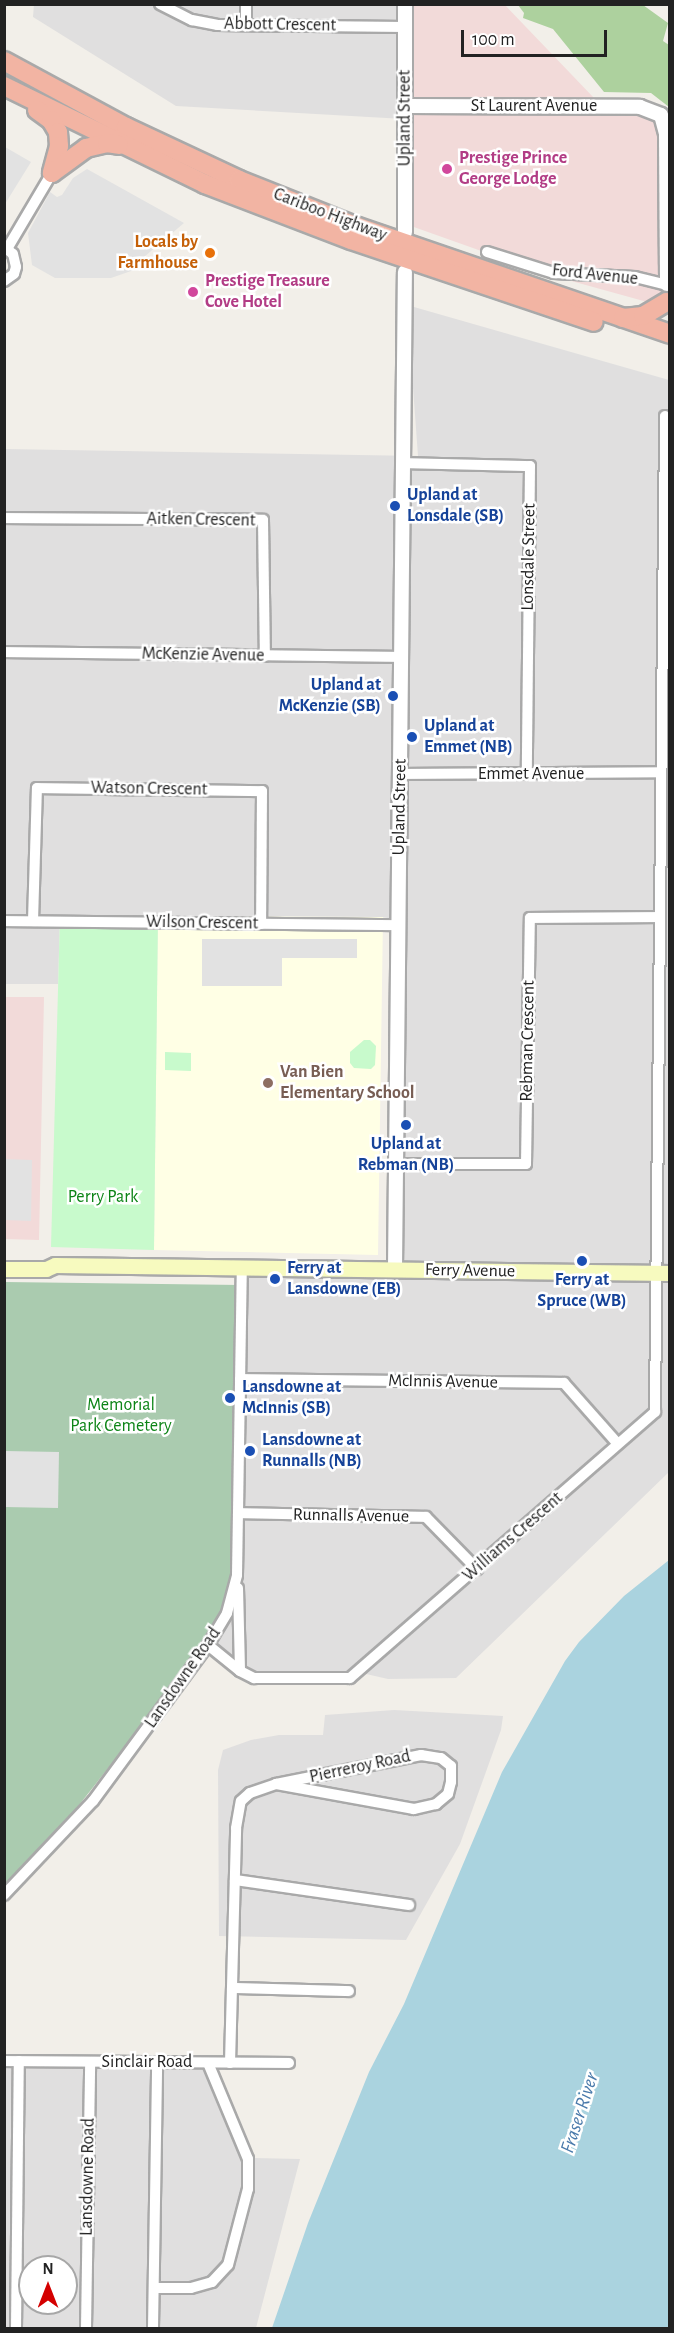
<!DOCTYPE html>
<style>
body{margin:0}
#map{position:relative;width:674px;height:2333px;overflow:hidden;background:#f2efe9;font-family:"Alegreya Sans",sans-serif}
div>[style]{position:absolute}
.residential>*{inset:0;background:#e0dfdf}
.commercial>*{inset:0;background:#f2dad9}
.education>*{inset:0;background:#ffffe5}
.forest>*{inset:0;background:#add19e}
.cemetery>*{inset:0;background:#aacbaf}
.park>*{inset:0;background:#c8facc}
.parking>*{inset:0;background:#e2e2e2}
.water>*{inset:0;background:#aad3df}
.roads{filter:drop-shadow(2px 0 #a9a9a9) drop-shadow(-2px 0 #a9a9a9) drop-shadow(0 2px #a9a9a9) drop-shadow(0 -2px #a9a9a9)}
.minor>*{height:10px;margin:-5px;padding:0 5px;transform-origin:5px;border-radius:5px;background:#fff}
.tertiary>*{height:14px;margin:-7px;padding:0 7px;transform-origin:7px;border-radius:7px;background:#fff}
.secondary>*{height:15px;margin:-7.5px;padding:0 7.5px;transform-origin:7.5px;border-radius:7.5px;background:#f7fabf}
.trunk>*{height:18px;margin:-9px;padding:0 9px;transform-origin:9px;border-radius:9px;background:#f2b4a3}
.dots>*{width:16px;height:16px;translate:-50% -50%;box-sizing:border-box;border:3px solid #fff;border-radius:50%}
span{translate:-50% -50%;white-space:nowrap;text-align:center;line-height:1.15;-webkit-text-stroke:5px #fff;paint-order:stroke}
.street-label{font-size:18px;color:#222}
.hotel-label{font-size:18px;color:#b23c85;font-weight:700}
.left{translate:0 -50%;text-align:left}
.food-label{font-size:18px;color:#c56008;font-weight:700}
.right{translate:-100% -50%;text-align:right}
.transit-label{font-size:18px;color:#164399;font-weight:700}
.education-label{font-size:18px;color:#785e54;font-weight:700}
.park-label{font-size:18px;color:#0c8416}
.water-label{font-size:20px;color:#4a7aab;font-style:italic}
.frame{position:absolute;inset:0;border:6px solid #222;pointer-events:none}
.north{position:absolute;left:18px;top:2255px;width:60px;height:60px;box-sizing:border-box;background:#fff;border:2px solid #a7a7a7;border-radius:50%;rotate:0deg;font-size:16px;font-weight:700;line-height:24px;text-align:center;color:#222}
.north::after{content:'';display:block;margin:auto;width:21px;height:27px;background:#d40000;clip-path:polygon(50% 0,100% 100%,50% 72%,0 100%)}
.scale{position:absolute;left:461px;top:30px;width:146px;height:27px;box-sizing:border-box;border:3px solid #222;border-top:0;padding-left:8px;font-size:18px;line-height:21px;white-space:nowrap;color:#222;-webkit-text-stroke:4px #fff;paint-order:stroke}
</style>
<div id="map">
<div class="residential">
<i style="clip-path:polygon(34px 4px,403px 5px,404px 119px,176px 106px,33px 17px)"></i>
<i style="clip-path:polygon(407px 305px,669px 380px,669px 1472px,456px 1678px,388px 1679px,353px 1671px,275px 1678px,202px 1649px,239px 1573px,238px 1267px,396px 1266px,399px 920px,383px 917px,60px 916px,58px 984px,5px 984px,5px 449px,418px 456px)"></i>
<i style="clip-path:polygon(394px 1710px,503px 1716px,501px 1730px,460px 1844px,406px 1940px,219px 1936px,218px 1770px,223px 1750px,251px 1740px,279px 1735px,323px 1735px,325px 1715px)"></i>
<i style="clip-path:polygon(evenodd,5px 2056px,209px 2058px,248px 2158px,300px 2159px,256px 2328px,5px 2328px,5px 2056px,30px 2267px,66px 2267px,66px 2303px,30px 2303px,30px 2267px)"></i>
</div>
<div class="commercial">
<i style="clip-path:polygon(405px 5px,505px 5px,594px 98px,645px 103px,669px 123px,669px 308px,546px 274px,411px 226px)"></i>
<i style="clip-path:polygon(5px 997px,44px 997px,39px 1240px,5px 1239px)"></i>
</div>
<div class="education">
<i style="clip-path:polygon(158px 916px,383px 917px,378px 1255px,154px 1250px)"></i>
</div>
<div class="forest">
<i style="clip-path:polygon(518px 5px,643px 5px,668px 23px,663px 41px,669px 45px,669px 107px,651px 93px,604px 92px,553px 29px,523px 18px,524px 13px)"></i>
</div>
<div class="cemetery">
<i style="clip-path:polygon(5px 1282px,240px 1285px,239px 1573px,202px 1649px,42px 1852px,5px 1890px)"></i>
</div>
<div class="park">
<i style="clip-path:polygon(60px 916px,158px 916px,154px 1250px,51px 1247px)"></i>
<i style="clip-path:polygon(364px 1040px,370px 1040px,376px 1046px,375px 1065px,371px 1069px,354px 1068px,350px 1063px,350px 1052px)"></i>
<i style="clip-path:polygon(165px 1052px,191px 1053px,191px 1071px,165px 1070px)"></i>
</div>
<div class="parking">
<i style="clip-path:polygon(5px 147px,31px 162px,5px 204px)"></i>
<i style="clip-path:polygon(87px 169px,184px 223px,144px 257px,134px 270px,111px 278px,55px 278px,32px 265px,28px 233px,50px 192px,57px 197px,62px 195px,73px 178px)"></i>
<i style="clip-path:polygon(202px 939px,357px 939px,357px 958px,282px 958px,282px 986px,202px 986px)"></i>
<i style="clip-path:polygon(5px 1159px,32px 1160px,31px 1221px,5px 1220px)"></i>
<i style="clip-path:polygon(5px 1451px,59px 1452px,58px 1508px,5px 1507px)"></i>
</div>
<div class="water">
<i style="clip-path:polygon(669px 1560px,669px 2328px,272px 2328px,308px 2223px,369px 2072px,404px 2004px,502px 1772px,565px 1661px,579px 1642px,624px 1596px)"></i>
</div>
<div class="roads">
<div class="minor">
<i style="left:160px;top:4px;width:36px;rotate:27deg"></i>
<i style="left:192px;top:20px;width:25px;rotate:11deg"></i>
<i style="left:217px;top:25px;width:188px;rotate:0.6deg"></i>
<i style="left:246px;top:24px;width:20px;rotate:-90deg"></i>
<i style="left:4px;top:247px;width:11px;rotate:38deg"></i>
<i style="left:13px;top:254px;width:13px;rotate:77deg"></i>
<i style="left:16px;top:267px;width:7px;rotate:106deg"></i>
<i style="left:14px;top:274px;width:12px;rotate:145deg"></i>
<i style="left:7px;top:249px;width:88px;rotate:-59.4deg"></i>
<i style="left:487px;top:252px;width:70px;rotate:17.4deg"></i>
<i style="left:554px;top:273px;width:81px;rotate:2.8deg"></i>
<i style="left:635px;top:277px;width:36px;rotate:14deg"></i>
<i style="left:405px;top:463px;width:125px;rotate:1.4deg"></i>
<i style="left:530px;top:466px;width:308px;rotate:90.6deg"></i>
<i style="left:4px;top:518px;width:259px;rotate:0.4deg"></i>
<i style="left:263px;top:520px;width:136px;rotate:89.2deg"></i>
<i style="left:4px;top:652px;width:398px;rotate:0.7deg"></i>
<i style="left:401px;top:774px;width:260px;rotate:-0.4deg"></i>
<i style="left:4px;top:921px;width:395px;rotate:0.6deg"></i>
<i style="left:33px;top:921px;width:133px;rotate:-88.3deg"></i>
<i style="left:37px;top:788px;width:225px;rotate:0.8deg"></i>
<i style="left:262px;top:791px;width:133px;rotate:90.4deg"></i>
<i style="left:396px;top:1164px;width:130px"></i>
<i style="left:526px;top:1164px;width:246px;rotate:-89.1deg"></i>
<i style="left:530px;top:918px;width:130px;rotate:-0.4deg"></i>
<i style="left:240px;top:1379px;width:324px;rotate:0.7deg"></i>
<i style="left:564px;top:1383px;width:81px;rotate:48.5deg"></i>
<i style="left:238px;top:1513px;width:188px;rotate:1.2deg"></i>
<i style="left:426px;top:1517px;width:73px;rotate:45.6deg"></i>
<i style="left:238px;top:1588px;width:83px;rotate:88.6deg"></i>
<i style="left:208px;top:1645px;width:41px;rotate:39.1deg"></i>
<i style="left:240px;top:1671px;width:16px;rotate:27deg"></i>
<i style="left:254px;top:1678px;width:96px"></i>
<i style="left:350px;top:1678px;width:405px;rotate:-41.1deg"></i>
<i style="left:655px;top:1412px;width:996px;rotate:-89.42deg"></i>
<i style="left:235px;top:1880px;width:176px;rotate:8.2deg"></i>
<i style="left:4px;top:1895px;width:129px;rotate:-46.6deg"></i>
<i style="left:93px;top:1801px;width:194px;rotate:-53.6deg"></i>
<i style="left:208px;top:1645px;width:37px;rotate:-59deg"></i>
<i style="left:227px;top:1613px;width:39px;rotate:-75deg"></i>
<i style="left:237px;top:1575px;width:307px;rotate:-89.1deg"></i>
<i style="left:232px;top:1988px;width:117px;rotate:1.5deg"></i>
<i style="left:4px;top:2061px;width:285px;rotate:0.4deg"></i>
<i style="left:230px;top:2063px;width:235px;rotate:-88.5deg"></i>
<i style="left:236px;top:1828px;width:27px;rotate:-80deg"></i>
<i style="left:241px;top:1801px;width:12px;rotate:-42deg"></i>
<i style="left:250px;top:1793px;width:28px;rotate:-19deg"></i>
<i style="left:276px;top:1784px;width:148px;rotate:-11.3deg"></i>
<i style="left:421px;top:1755px;width:20px;rotate:9deg"></i>
<i style="left:441px;top:1758px;width:13px;rotate:39deg"></i>
<i style="left:451px;top:1766px;width:16px;rotate:90deg"></i>
<i style="left:451px;top:1782px;width:12px;rotate:104deg"></i>
<i style="left:448px;top:1794px;width:16px;rotate:140deg"></i>
<i style="left:436px;top:1804px;width:23px;rotate:167deg"></i>
<i style="left:414px;top:1809px;width:140px;rotate:-169.7deg"></i>
<i style="left:154px;top:2288px;width:37px"></i>
<i style="left:191px;top:2288px;width:22px;rotate:-16deg"></i>
<i style="left:212px;top:2282px;width:23px;rotate:-47deg"></i>
<i style="left:228px;top:2265px;width:79px;rotate:-75.3deg"></i>
<i style="left:248px;top:2189px;width:30px;rotate:-90deg"></i>
<i style="left:248px;top:2159px;width:104px;rotate:-112.6deg"></i>
<i style="left:16px;top:2328px;width:267px;rotate:-89.4deg"></i>
<i style="left:86px;top:2328px;width:266px;rotate:-89.1deg"></i>
<i style="left:153px;top:2328px;width:266px;rotate:-89.1deg"></i>
</div>
<div class="tertiary">
<i style="left:405px;top:4px;width:228px;rotate:90deg"></i>
<i style="left:405px;top:106px;width:235px;rotate:0.2deg"></i>
<i style="left:640px;top:107px;width:22px;rotate:21deg"></i>
<i style="left:661px;top:115px;width:20px;rotate:75deg"></i>
<i style="left:666px;top:134px;width:150px;rotate:89.6deg"></i>
<i style="left:395px;top:1269px;width:997px;rotate:-89.43deg"></i>
</div>
<div class="secondary">
<i style="left:4px;top:1269px;width:42px"></i>
<i style="left:46px;top:1269px;width:10px;rotate:-24deg"></i>
<i style="left:55px;top:1265px;width:615px;rotate:0.75deg"></i>
</div>
<div class="trunk">
<i style="left:4px;top:61px;width:139px;rotate:28.4deg"></i>
<i style="left:126px;top:127px;width:125px;rotate:25.1deg"></i>
<i style="left:239px;top:180px;width:125px;rotate:21.6deg"></i>
<i style="left:355px;top:226px;width:333px;rotate:18.9deg"></i>
<i style="left:4px;top:86px;width:224px;rotate:26deg"></i>
<i style="left:205px;top:184px;width:156px;rotate:21deg"></i>
<i style="left:351px;top:240px;width:256px;rotate:18.6deg"></i>
<i style="left:37px;top:110px;width:17px;rotate:36deg"></i>
<i style="left:51px;top:120px;width:14px;rotate:60deg"></i>
<i style="left:58px;top:132px;width:14px;rotate:86deg"></i>
<i style="left:59px;top:146px;width:28px;rotate:105deg"></i>
<i style="left:52px;top:173px;width:42px;rotate:-36.3deg"></i>
<i style="left:86px;top:148px;width:22px;rotate:-13deg"></i>
<i style="left:107px;top:143px;width:12px;rotate:9deg"></i>
<i style="left:623px;top:318px;width:20px;rotate:-6deg"></i>
<i style="left:643px;top:316px;width:27px;rotate:-31deg"></i>
</div>
</div>
<div class="dots">
<i style="left:447px;top:169px;background:#d1479c"></i>
<i style="left:210px;top:253px;background:#e8710a"></i>
<i style="left:193px;top:292px;background:#d1479c"></i>
<i style="left:395px;top:506px;background:#1a4fb4"></i>
<i style="left:393px;top:696px;background:#1a4fb4"></i>
<i style="left:412px;top:737px;background:#1a4fb4"></i>
<i style="left:268px;top:1083px;background:#8d6e63"></i>
<i style="left:406px;top:1125px;background:#1a4fb4"></i>
<i style="left:582px;top:1261px;background:#1a4fb4"></i>
<i style="left:275px;top:1279px;background:#1a4fb4"></i>
<i style="left:230px;top:1398px;background:#1a4fb4"></i>
<i style="left:250px;top:1451px;background:#1a4fb4"></i>
</div>
<div class="street-label">
<span style="left:280px;top:25px;rotate:1deg">Abbott Crescent</span>
<span style="left:534px;top:106px">St Laurent Avenue</span>
<span style="left:405px;top:118px;rotate:-90deg">Upland Street</span>
<span style="left:330px;top:215px;rotate:21deg">Cariboo Highway</span>
<span style="left:595px;top:275px;rotate:6deg">Ford Avenue</span>
<span style="left:201px;top:520px;rotate:1deg">Aitken Crescent</span>
<span style="left:529px;top:557px;rotate:-89deg">Lonsdale Street</span>
<span style="left:203px;top:655px;rotate:1deg">McKenzie Avenue</span>
<span style="left:531px;top:774px">Emmet Avenue</span>
<span style="left:149px;top:789px;rotate:1deg">Watson Crescent</span>
<span style="left:400px;top:807px;rotate:-89deg">Upland Street</span>
<span style="left:202px;top:923px;rotate:1deg">Wilson Crescent</span>
<span style="left:528px;top:1041px;rotate:-89deg">Rebman Crescent</span>
<span style="left:470px;top:1271px;rotate:1deg">Ferry Avenue</span>
<span style="left:443px;top:1382px;rotate:1deg">McInnis Avenue</span>
<span style="left:351px;top:1516px;rotate:1deg">Runnalls Avenue</span>
<span style="left:513px;top:1537px;rotate:-41deg">Williams Crescent</span>
<span style="left:183px;top:1678px;rotate:-55deg">Lansdowne Road</span>
<span style="left:360px;top:1767px;rotate:-12deg">Pierreroy Road</span>
<span style="left:147px;top:2062px">Sinclair Road</span>
<span style="left:88px;top:2177px;rotate:-89deg">Lansdowne Road</span>
</div>
<div class="hotel-label">
<span class="left" style="left:459px;top:169px">Prestige Prince<br>George Lodge</span>
<span class="left" style="left:205px;top:292px">Prestige Treasure<br>Cove Hotel</span>
</div>
<div class="food-label">
<span class="right" style="left:198px;top:253px">Locals by<br>Farmhouse</span>
</div>
<div class="transit-label">
<span class="left" style="left:407px;top:506px">Upland at<br>Lonsdale (SB)</span>
<span class="right" style="left:381px;top:696px">Upland at<br>McKenzie (SB)</span>
<span class="left" style="left:424px;top:737px">Upland at<br>Emmet (NB)</span>
<span style="left:406px;top:1155px">Upland at<br>Rebman (NB)</span>
<span class="left" style="left:287px;top:1279px">Ferry at<br>Lansdowne (EB)</span>
<span style="left:582px;top:1291px">Ferry at<br>Spruce (WB)</span>
<span class="left" style="left:242px;top:1398px">Lansdowne at<br>McInnis (SB)</span>
<span class="left" style="left:262px;top:1451px">Lansdowne at<br>Runnalls (NB)</span>
</div>
<div class="education-label">
<span class="left" style="left:280px;top:1083px">Van Bien<br>Elementary School</span>
</div>
<div class="park-label">
<span style="left:103px;top:1197px">Perry Park</span>
<span style="left:121px;top:1416px">Memorial<br>Park Cemetery</span>
</div>
<div class="water-label">
<span style="left:580px;top:2113px;rotate:-72deg">Fraser River</span>
</div>
<div class="frame"></div>
<div class="north">N</div>
<div class="scale">100 m</div>
</div>
